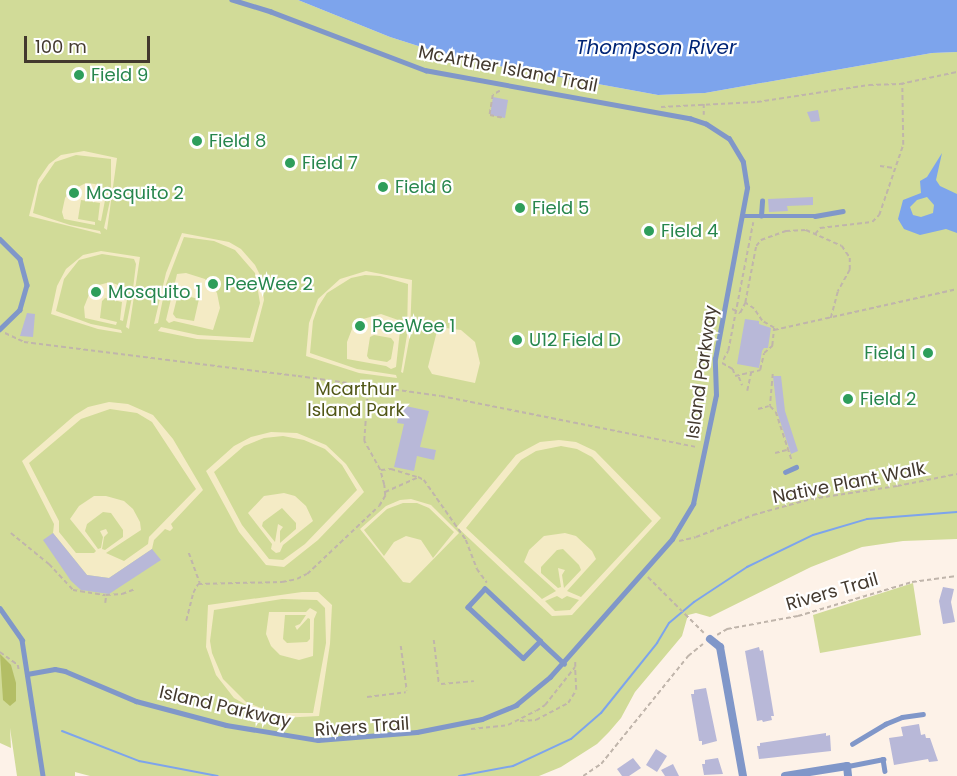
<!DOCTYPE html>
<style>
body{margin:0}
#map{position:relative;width:957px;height:776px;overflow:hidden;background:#fdf2e8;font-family:Poppins,sans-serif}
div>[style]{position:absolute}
.green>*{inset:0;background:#d1db98}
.forest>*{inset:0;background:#b3be65}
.sand>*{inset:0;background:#f4ebc5}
.water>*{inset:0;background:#7da4ec}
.stream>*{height:2px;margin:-1px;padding:0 1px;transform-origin:1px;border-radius:1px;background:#7da4ec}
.building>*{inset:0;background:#b8b8d8}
.path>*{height:1.5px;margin-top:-0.75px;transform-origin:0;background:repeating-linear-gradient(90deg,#c0b5ab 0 4.5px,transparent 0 7.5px)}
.lane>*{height:4.5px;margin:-2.25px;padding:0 2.25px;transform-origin:2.25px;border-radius:2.25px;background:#8097c9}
.street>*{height:8px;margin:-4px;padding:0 4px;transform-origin:4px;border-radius:4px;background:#8097c9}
.dots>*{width:16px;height:16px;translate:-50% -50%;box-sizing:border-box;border:3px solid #fff;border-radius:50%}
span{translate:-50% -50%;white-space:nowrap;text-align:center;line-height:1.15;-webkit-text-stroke:4.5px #fff;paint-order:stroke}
.street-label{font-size:18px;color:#43392e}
.leisure-label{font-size:18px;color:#27864d}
.left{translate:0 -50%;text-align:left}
.right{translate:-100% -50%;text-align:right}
.park-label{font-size:18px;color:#515717}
.water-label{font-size:20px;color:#002576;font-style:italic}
.scale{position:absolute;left:24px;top:36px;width:126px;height:27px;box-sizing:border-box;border:3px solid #43392e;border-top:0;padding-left:8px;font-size:18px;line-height:21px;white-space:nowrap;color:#43392e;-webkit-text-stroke:4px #fff;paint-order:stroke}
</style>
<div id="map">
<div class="green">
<i style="clip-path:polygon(0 0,298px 0,390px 37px,456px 58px,658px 95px,705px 93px,932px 53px,957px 52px,957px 539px,903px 541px,862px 547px,811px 567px,710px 617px,696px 613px,688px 615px,682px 636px,635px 692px,621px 718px,609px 732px,597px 744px,561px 767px,539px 776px,90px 776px,75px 772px,75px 776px,17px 776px,10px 728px,11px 748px,0 743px)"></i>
<i style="clip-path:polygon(913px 583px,921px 635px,820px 653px,813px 615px)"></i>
</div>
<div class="forest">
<i style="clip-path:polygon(0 654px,11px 665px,16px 683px,16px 701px,10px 706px,3px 700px)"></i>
</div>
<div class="sand">
<i style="clip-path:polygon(84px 151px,117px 158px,107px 230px,104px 228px,111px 196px,111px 159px,76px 155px,55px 162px,39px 185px,33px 213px,70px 225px,100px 231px,101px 234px,29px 216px,38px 180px,49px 164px,61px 155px)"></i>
<i style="clip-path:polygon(86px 183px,95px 184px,107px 190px,101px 221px,98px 220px,100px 203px,81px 200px,78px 219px,95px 222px,95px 225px,64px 219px,62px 212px,65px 198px,70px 191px)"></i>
<i style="clip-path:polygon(182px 233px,229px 242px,241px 249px,255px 265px,261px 277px,264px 300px,253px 342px,197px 339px,158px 331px,161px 327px,198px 335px,250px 338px,260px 303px,255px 273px,235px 250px,214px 241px,184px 237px,166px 284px,158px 323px,154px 324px,166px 273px)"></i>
<i style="clip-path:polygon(101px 251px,140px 257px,129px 329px,126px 327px,132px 297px,136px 264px,134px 259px,102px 254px,79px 260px,64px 279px,56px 311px,91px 324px,121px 330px,122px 333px,98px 329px,51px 314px,57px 286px,66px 269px,83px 255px)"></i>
<i style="clip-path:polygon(366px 271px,412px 280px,410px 335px,403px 373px,401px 372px,407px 335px,408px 284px,380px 276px,365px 275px,351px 278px,327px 293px,318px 307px,313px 321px,310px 353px,357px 369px,396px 375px,397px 378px,359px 373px,306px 356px,309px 323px,318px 299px,340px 279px)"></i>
<i style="clip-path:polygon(evenodd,186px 273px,205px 279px,217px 293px,220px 308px,213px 330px,174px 321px,169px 323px,166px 320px,177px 274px,186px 273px,178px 294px,199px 299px,194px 321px,176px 318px,173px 314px,178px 294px)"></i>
<i style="clip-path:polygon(110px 282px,129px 289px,123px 321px,120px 320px,122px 302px,105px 298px,102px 301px,100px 318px,117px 322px,116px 325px,85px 318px,84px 307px,90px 292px,99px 285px)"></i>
<i style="clip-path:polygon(evenodd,381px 314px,401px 321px,396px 367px,391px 369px,386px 366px,347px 359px,347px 342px,352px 329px,363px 319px,381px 314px,374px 335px,391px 338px,394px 342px,391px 359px,387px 362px,369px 359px,367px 356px,370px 337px,374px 335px)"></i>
<i style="clip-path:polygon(438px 327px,461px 330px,475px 342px,480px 363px,475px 383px,432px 374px,428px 367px)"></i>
<i style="clip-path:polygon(evenodd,109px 402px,128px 404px,153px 415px,173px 439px,203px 490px,171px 524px,173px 528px,170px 531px,165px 529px,154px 540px,152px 549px,109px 578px,87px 575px,53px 533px,54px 524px,22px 461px,75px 415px,88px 407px,109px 402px,110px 409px,137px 413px,152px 422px,196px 489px,149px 537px,148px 544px,124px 561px,106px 553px,141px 530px,140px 522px,133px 509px,124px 501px,106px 496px,94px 496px,79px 506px,70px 519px,96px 551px,94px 553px,76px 553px,59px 532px,59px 521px,29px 463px,81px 419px,110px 409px,109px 402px,103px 512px,111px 513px,123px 530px,123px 537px,105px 550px,102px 549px,104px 537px,108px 533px,106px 529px,100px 531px,103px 537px,101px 548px,98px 549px,85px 531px,87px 524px,103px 512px)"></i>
<i style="clip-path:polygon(evenodd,271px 432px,297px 433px,326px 445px,346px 464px,364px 492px,318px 540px,284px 567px,266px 565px,239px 532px,206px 471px,234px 446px,251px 437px,271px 432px,283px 436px,304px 440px,325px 449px,342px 465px,357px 490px,305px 544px,283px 560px,269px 559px,242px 525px,214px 472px,244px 446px,264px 438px,283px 436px)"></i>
<i style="clip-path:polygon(evenodd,559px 440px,576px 442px,595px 451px,661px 518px,572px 615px,552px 616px,457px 527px,516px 455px,540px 442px,559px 440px,561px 446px,577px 449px,592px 457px,652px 521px,581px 597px,567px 591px,596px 559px,592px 551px,576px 536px,565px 533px,544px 536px,529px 550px,524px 562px,556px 591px,542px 599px,466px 528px,521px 460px,536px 451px,561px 446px,559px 440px,563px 549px,579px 565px,581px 570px,564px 588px,562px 575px,565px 570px,558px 568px,561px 587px,558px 588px,541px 573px,541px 567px,557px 550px,563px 549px,559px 440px,557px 596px,562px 599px,567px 596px,579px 600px,570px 610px,555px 611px,545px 601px,557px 596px)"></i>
<i style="clip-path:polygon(evenodd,284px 493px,295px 496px,306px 506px,313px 521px,283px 545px,280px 552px,276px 553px,271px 549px,272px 544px,248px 513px,264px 496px,284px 493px,282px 508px,296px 523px,296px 529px,280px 543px,280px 531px,283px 527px,278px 524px,275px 542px,262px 526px,263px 522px,282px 508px)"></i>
<i style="clip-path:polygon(evenodd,411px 499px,431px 505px,459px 533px,410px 583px,403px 582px,360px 529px,386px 506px,400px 500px,411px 499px,403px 503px,417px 503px,429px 508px,454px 532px,433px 558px,421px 540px,406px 536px,394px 542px,384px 556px,364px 530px,387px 509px,403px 503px)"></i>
<i style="clip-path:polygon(evenodd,302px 592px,318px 592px,332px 605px,330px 644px,319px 716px,281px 718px,266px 716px,234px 698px,216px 675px,206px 647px,208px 605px,302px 592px,282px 599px,317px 600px,325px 608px,326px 643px,313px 713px,274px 713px,246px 702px,223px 679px,212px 653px,210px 641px,214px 610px,282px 599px)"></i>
<i style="clip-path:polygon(evenodd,310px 608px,317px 612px,314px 619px,313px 656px,299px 660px,280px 655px,271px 646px,266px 634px,269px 612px,306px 612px,310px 608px,285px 615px,306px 615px,300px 624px,295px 626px,297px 630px,308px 618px,310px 619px,310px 639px,307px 642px,287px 643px,283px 639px,285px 615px)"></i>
</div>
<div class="water">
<i style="clip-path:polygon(298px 0,957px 0,957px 52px,932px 53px,705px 93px,658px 95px,456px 58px,390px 37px)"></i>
<i style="clip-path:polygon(evenodd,942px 153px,936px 180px,940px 186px,957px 194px,957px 233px,946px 229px,920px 235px,904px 229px,898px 219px,903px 200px,921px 193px,920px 181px,927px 177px,942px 153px,927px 197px,934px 205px,933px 213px,921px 217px,913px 215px,910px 207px,917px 200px,927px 197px)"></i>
</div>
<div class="stream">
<i style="left:62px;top:731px;width:83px;rotate:21.3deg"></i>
<i style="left:139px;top:761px;width:80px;rotate:10.8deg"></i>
<i style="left:459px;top:776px;width:55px;rotate:-10.5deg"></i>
<i style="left:513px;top:766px;width:64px;rotate:-25deg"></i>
<i style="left:571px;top:739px;width:40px;rotate:-41deg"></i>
<i style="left:601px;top:713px;width:90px;rotate:-51.3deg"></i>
<i style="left:657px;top:643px;width:23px;rotate:-59deg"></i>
<i style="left:669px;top:623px;width:33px;rotate:-40deg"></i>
<i style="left:694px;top:602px;width:64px;rotate:-33.4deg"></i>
<i style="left:747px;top:567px;width:73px;rotate:-25.9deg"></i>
<i style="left:813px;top:535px;width:56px;rotate:-16.5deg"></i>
<i style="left:867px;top:519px;width:90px;rotate:-4.4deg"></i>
</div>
<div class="building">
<i style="clip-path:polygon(493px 97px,508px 100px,505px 118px,490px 115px)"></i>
<i style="clip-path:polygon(818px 110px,820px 121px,811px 122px,807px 112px)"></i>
<i style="clip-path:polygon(813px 197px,813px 205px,787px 206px,788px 211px,769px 212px,768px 199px)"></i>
<i style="clip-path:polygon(27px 313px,35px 314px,33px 337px,20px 336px)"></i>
<i style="clip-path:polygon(745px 319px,759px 321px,759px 324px,771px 328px,768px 348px,764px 348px,762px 351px,759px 368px,737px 364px)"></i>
<i style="clip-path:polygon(773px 376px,781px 376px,785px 411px,798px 451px,791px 454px,777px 412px)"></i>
<i style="clip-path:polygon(401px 405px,429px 411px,420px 447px,436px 450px,434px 460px,417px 456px,414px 471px,394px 467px,404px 424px,397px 423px)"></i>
<i style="clip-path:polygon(53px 533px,87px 575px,109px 578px,152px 549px,161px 560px,109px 594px,81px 590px,71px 581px,43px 540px)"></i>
<i style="clip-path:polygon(943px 587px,954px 589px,951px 602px,955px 622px,943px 624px,939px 601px)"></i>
<i style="clip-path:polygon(759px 647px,760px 651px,763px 650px,774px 716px,771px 716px,772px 720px,763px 722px,762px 720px,757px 721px,745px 651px)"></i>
<i style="clip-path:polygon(706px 688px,717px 741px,702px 745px,702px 741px,699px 741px,691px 694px,694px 694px,694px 690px)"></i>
<i style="clip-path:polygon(919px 724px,921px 735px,925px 734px,926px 738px,930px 738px,938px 761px,929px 762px,928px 759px,894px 765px,889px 738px,903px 736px,901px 727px)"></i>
<i style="clip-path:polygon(826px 733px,826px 736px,830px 735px,831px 751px,759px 759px,757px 746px,760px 746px,760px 743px)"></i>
<i style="clip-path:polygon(656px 749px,667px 756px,657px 772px,646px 765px)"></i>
<i style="clip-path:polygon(633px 758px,641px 768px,629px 776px,622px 776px,617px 769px)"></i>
<i style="clip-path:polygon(718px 758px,723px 774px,704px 775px,702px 764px,705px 764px,705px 760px)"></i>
<i style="clip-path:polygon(673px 764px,679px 776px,665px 776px,661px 770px)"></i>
</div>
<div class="path">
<i style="left:500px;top:91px;width:8px;rotate:150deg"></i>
<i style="left:493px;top:95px;width:20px;rotate:99deg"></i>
<i style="left:490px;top:115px;width:14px;rotate:12deg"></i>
<i style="left:704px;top:104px;width:11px;rotate:90deg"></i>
<i style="left:661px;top:107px;width:96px;rotate:-3deg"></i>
<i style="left:757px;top:102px;width:113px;rotate:-8.6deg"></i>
<i style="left:869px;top:85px;width:31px;rotate:-2deg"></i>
<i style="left:900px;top:84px;width:58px;rotate:-11.9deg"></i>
<i style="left:880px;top:166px;width:14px;rotate:8deg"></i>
<i style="left:815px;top:234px;width:8px;rotate:-50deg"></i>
<i style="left:820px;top:228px;width:52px;rotate:-6.6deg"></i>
<i style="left:872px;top:222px;width:10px;rotate:-45deg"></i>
<i style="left:879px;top:215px;width:74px;rotate:-71.1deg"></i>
<i style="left:903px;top:145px;width:61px;rotate:-90.9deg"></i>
<i style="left:732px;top:309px;width:9px;rotate:27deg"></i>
<i style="left:740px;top:313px;width:11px;rotate:-63deg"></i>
<i style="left:745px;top:303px;width:58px;rotate:-79.1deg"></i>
<i style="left:756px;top:246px;width:8px;rotate:-50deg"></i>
<i style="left:761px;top:240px;width:27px;rotate:-20deg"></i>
<i style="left:786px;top:231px;width:20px;rotate:-3deg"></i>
<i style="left:806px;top:230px;width:39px;rotate:24deg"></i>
<i style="left:842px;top:246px;width:14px;rotate:56deg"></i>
<i style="left:850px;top:258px;width:12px;rotate:90deg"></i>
<i style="left:850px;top:270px;width:25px;rotate:119deg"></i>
<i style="left:838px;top:292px;width:28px;rotate:105deg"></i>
<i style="left:774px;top:330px;width:188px;rotate:-12.6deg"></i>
<i style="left:5px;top:333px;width:21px;rotate:25deg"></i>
<i style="left:24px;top:342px;width:276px;rotate:7.1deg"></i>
<i style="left:298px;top:376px;width:144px;rotate:8deg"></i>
<i style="left:441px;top:396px;width:261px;rotate:11.3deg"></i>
<i style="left:723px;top:360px;width:10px;rotate:-61deg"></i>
<i style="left:728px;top:351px;width:131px;rotate:-79deg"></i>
<i style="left:722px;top:363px;width:13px;rotate:29deg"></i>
<i style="left:733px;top:369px;width:7px;rotate:74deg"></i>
<i style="left:735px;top:376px;width:26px;rotate:-13deg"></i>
<i style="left:760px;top:370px;width:17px;rotate:-77deg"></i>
<i style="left:764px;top:353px;width:11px;rotate:-41deg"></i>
<i style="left:772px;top:346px;width:18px;rotate:-84deg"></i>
<i style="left:774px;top:328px;width:14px;rotate:-150deg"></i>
<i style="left:762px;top:321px;width:14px;rotate:-124deg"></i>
<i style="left:754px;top:309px;width:11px;rotate:-146deg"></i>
<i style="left:773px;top:374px;width:32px;rotate:95deg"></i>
<i style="left:770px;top:406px;width:8px;rotate:45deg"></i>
<i style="left:776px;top:412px;width:52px;rotate:71.9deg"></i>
<i style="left:739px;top:377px;width:9px;rotate:69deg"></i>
<i style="left:747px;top:391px;width:19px;rotate:-78deg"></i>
<i style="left:758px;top:409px;width:11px;rotate:-15deg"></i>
<i style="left:775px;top:453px;width:12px;rotate:-14deg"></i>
<i style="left:381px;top:470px;width:10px;rotate:-6deg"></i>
<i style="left:391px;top:469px;width:27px;rotate:17deg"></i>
<i style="left:385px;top:492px;width:36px;rotate:-24deg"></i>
<i style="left:418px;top:477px;width:7px;rotate:27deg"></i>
<i style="left:424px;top:480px;width:73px;rotate:55deg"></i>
<i style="left:466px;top:540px;width:31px;rotate:69deg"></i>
<i style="left:477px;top:569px;width:17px;rotate:54deg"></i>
<i style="left:11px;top:533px;width:49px;rotate:39.2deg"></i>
<i style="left:49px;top:564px;width:35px;rotate:47deg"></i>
<i style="left:73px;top:590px;width:33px;rotate:9deg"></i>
<i style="left:106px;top:595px;width:16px;rotate:-4deg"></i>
<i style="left:122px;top:594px;width:14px;rotate:-21deg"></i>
<i style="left:679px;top:541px;width:17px;rotate:-13deg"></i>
<i style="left:696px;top:537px;width:61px;rotate:-21.1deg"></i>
<i style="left:753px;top:515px;width:60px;rotate:-15.4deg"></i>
<i style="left:811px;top:499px;width:87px;rotate:-8.6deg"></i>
<i style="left:897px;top:486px;width:61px;rotate:-11.3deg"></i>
<i style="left:189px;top:553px;width:32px;rotate:70deg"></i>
<i style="left:648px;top:577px;width:79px;rotate:45deg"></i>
<i style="left:105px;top:603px;width:8px;rotate:-83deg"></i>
<i style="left:186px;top:621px;width:29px;rotate:-76deg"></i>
<i style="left:193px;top:593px;width:10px;rotate:-61deg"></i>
<i style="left:198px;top:584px;width:84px;rotate:-1.4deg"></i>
<i style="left:282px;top:582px;width:15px;rotate:-11deg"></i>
<i style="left:297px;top:579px;width:11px;rotate:-27deg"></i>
<i style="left:307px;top:574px;width:99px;rotate:-43.4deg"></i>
<i style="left:379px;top:506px;width:12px;rotate:-59deg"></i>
<i style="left:385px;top:496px;width:11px;rotate:-95deg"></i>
<i style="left:384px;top:485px;width:16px;rotate:-105deg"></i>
<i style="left:380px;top:470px;width:33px;rotate:-119deg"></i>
<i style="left:364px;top:441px;width:56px;rotate:-85.9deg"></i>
<i style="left:717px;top:635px;width:12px;rotate:-31deg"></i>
<i style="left:727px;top:629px;width:72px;rotate:-10.4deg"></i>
<i style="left:798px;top:616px;width:119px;rotate:-16.6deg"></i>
<i style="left:912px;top:582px;width:45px;rotate:-7.6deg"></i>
<i style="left:434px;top:640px;width:43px;rotate:83.4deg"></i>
<i style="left:401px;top:646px;width:45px;rotate:82.4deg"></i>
<i style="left:0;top:652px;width:22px;rotate:36deg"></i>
<i style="left:18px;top:665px;width:5px;rotate:79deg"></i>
<i style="left:441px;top:684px;width:33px;rotate:-5deg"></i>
<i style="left:367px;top:697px;width:39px;rotate:-7deg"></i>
<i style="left:520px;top:721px;width:16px;rotate:-4deg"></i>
<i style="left:536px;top:720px;width:36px;rotate:-28deg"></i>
<i style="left:568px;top:703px;width:15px;rotate:-58deg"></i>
<i style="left:576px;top:690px;width:22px;rotate:-93deg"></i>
<i style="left:471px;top:729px;width:37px;rotate:-6deg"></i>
<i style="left:508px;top:725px;width:31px;rotate:-27deg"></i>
<i style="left:536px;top:711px;width:11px;rotate:-34deg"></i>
<i style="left:545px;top:705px;width:48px;rotate:-51.7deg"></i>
<i style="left:575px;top:667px;width:7px;rotate:-90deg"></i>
<i style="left:583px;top:776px;width:22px;rotate:-34deg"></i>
<i style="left:601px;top:764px;width:139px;rotate:-51.1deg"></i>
<i style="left:688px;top:656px;width:19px;rotate:-39deg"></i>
</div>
<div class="lane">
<i style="left:742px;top:216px;width:73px"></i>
<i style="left:815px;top:216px;width:28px;rotate:-10deg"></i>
<i style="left:761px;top:216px;width:15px;rotate:-86deg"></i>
<i style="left:0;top:239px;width:28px;rotate:45deg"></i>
<i style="left:20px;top:259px;width:27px;rotate:75deg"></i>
<i style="left:27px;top:285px;width:26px;rotate:106deg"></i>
<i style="left:20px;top:310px;width:28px;rotate:136deg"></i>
<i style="left:785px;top:472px;width:12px;rotate:-24deg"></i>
<i style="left:0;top:608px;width:39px;rotate:55deg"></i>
<i style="left:22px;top:640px;width:138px;rotate:81.2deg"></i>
<i style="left:540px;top:641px;width:76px;rotate:-136.6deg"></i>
<i style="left:485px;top:589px;width:25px;rotate:133deg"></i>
<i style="left:468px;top:607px;width:75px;rotate:42.8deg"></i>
<i style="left:523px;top:658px;width:24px;rotate:-45deg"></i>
<i style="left:540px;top:641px;width:33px;rotate:43deg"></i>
<i style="left:27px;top:674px;width:28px;rotate:-10deg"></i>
<i style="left:55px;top:669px;width:10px;rotate:11deg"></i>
<i style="left:65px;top:671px;width:77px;rotate:22.9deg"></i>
<i style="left:136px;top:701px;width:93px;rotate:14.9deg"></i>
<i style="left:226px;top:725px;width:93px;rotate:9.3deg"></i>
<i style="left:318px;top:740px;width:99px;rotate:-4.6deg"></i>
<i style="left:417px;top:732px;width:66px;rotate:-11.3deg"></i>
<i style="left:482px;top:719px;width:37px;rotate:-22deg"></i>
<i style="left:516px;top:705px;width:44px;rotate:-39.5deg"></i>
<i style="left:550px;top:677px;width:184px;rotate:-48.5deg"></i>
<i style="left:672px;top:539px;width:41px;rotate:-59deg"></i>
<i style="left:693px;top:504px;width:111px;rotate:-78.1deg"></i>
<i style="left:716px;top:395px;width:36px;rotate:-92deg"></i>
<i style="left:715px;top:359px;width:174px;rotate:-79.4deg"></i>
<i style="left:747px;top:188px;width:26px;rotate:-99deg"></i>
<i style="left:743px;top:162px;width:27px;rotate:-121deg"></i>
<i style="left:729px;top:139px;width:27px;rotate:-147deg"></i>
<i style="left:706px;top:124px;width:16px;rotate:-162deg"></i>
<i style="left:691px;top:119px;width:269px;rotate:-169.7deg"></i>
<i style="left:426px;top:71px;width:166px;rotate:-159.2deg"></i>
<i style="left:271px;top:12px;width:41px;rotate:-162.9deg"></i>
<i style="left:852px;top:744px;width:39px;rotate:-31deg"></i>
<i style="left:885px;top:724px;width:18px;rotate:-22deg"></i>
<i style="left:902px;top:717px;width:21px;rotate:-8deg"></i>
<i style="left:848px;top:766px;width:36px;rotate:-11deg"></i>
<i style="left:883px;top:759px;width:12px;rotate:81deg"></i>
</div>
<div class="street">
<i style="left:710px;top:639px;width:13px;rotate:39deg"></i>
<i style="left:720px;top:647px;width:131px;rotate:79.9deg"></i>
<i style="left:785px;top:776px;width:63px;rotate:-9.2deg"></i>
<i style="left:847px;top:766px;width:10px;rotate:84deg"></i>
</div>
<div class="dots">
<i style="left:79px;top:75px;background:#2e9e5b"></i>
<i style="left:197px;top:141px;background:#2e9e5b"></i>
<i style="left:290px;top:163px;background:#2e9e5b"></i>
<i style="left:383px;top:187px;background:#2e9e5b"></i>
<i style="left:74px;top:193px;background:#2e9e5b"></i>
<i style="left:520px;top:208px;background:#2e9e5b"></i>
<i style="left:649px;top:231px;background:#2e9e5b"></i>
<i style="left:213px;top:284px;background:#2e9e5b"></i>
<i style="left:96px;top:292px;background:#2e9e5b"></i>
<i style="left:360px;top:326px;background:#2e9e5b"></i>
<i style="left:517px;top:340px;background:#2e9e5b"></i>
<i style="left:928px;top:353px;background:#2e9e5b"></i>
<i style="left:848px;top:399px;background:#2e9e5b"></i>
</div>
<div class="street-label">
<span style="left:508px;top:69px;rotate:11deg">McArther Island Trail</span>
<span style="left:702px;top:372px;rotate:-82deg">Island Parkway</span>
<span style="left:849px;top:483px;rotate:-11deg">Native Plant Walk</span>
<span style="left:832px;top:592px;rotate:-16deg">Rivers Trail</span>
<span style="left:225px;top:707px;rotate:13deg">Island Parkway</span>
<span style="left:362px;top:727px;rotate:-4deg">Rivers Trail</span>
</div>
<div class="leisure-label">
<span class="left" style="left:91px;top:75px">Field 9</span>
<span class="left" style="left:209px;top:141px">Field 8</span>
<span class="left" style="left:302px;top:163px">Field 7</span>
<span class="left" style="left:395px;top:187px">Field 6</span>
<span class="left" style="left:86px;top:193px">Mosquito 2</span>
<span class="left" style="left:532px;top:208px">Field 5</span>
<span class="left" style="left:661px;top:231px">Field 4</span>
<span class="left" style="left:225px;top:284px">PeeWee 2</span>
<span class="left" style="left:108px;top:292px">Mosquito 1</span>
<span class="left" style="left:372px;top:326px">PeeWee 1</span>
<span class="left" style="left:529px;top:340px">U12 Field D</span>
<span class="right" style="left:916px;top:353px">Field 1</span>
<span class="left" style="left:860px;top:399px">Field 2</span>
</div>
<div class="park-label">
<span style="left:356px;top:400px">Mcarthur<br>Island Park</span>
</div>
<div class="water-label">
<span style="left:656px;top:47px">Thompson River</span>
</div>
<div class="scale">100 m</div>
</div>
